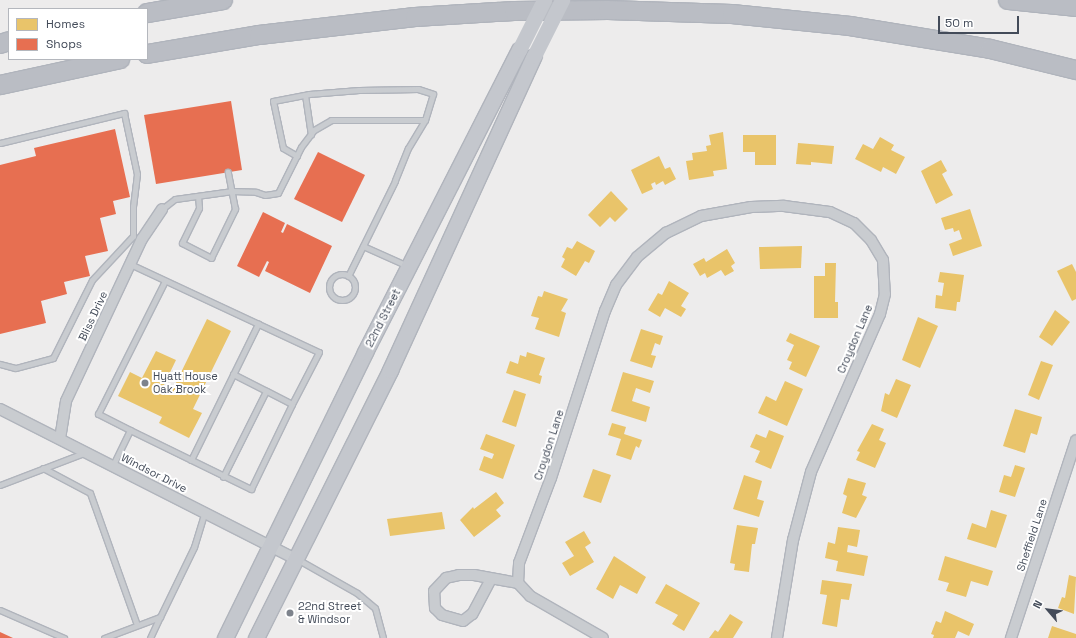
<!DOCTYPE html>
<style>
body{margin:0}
#map{position:relative;width:1076px;height:638px;overflow:hidden;background:#edecec;font-family:"Space Grotesk",sans-serif}
div>[style]{position:absolute}
.homes>*{inset:0;background:#e9c46a}
.shops>*{inset:0;background:#e76f51}
.roads{filter:drop-shadow(1px 0 #b0b4bc) drop-shadow(-1px 0 #b0b4bc) drop-shadow(0 1px #b0b4bc) drop-shadow(0 -1px #b0b4bc)}
.service>*{height:5px;margin:-2.5px;padding:0 2.5px;transform-origin:2.5px;border-radius:2.5px;background:#c9ccd0}
.service>.ring{margin:-2.5px;padding:0;box-sizing:content-box;background:none;border:5px solid #c9ccd0;border-radius:50%}
.minor>*{height:10px;margin:-5px;padding:0 5px;transform-origin:5px;border-radius:5px;background:#c9ccd0}
.primary>*{height:15px;margin:-7.5px;padding:0 7.5px;transform-origin:7.5px;border-radius:7.5px;background:#c4c7cd}
.motorway>*{height:18px;margin:-9px;padding:0 9px;transform-origin:9px;border-radius:9px;background:#babdc4}
.primary-bridge>*{height:15px;margin:-7.5px;padding:0 7.5px;transform-origin:7.5px;border-radius:7.5px;background:#c4c7cd}
.dots>*{width:11px;height:11px;translate:-50% -50%;box-sizing:border-box;border:2px solid #fff;border-radius:50%}
span{translate:-50% -50%;white-space:nowrap;text-align:center;line-height:1.15;-webkit-text-stroke:4px #fff;paint-order:stroke}
.street-label{font-size:11px;color:#434b59}
.poi-label{font-size:11px;color:#434b59}
.left{translate:0 -50%;text-align:left}
.legend{position:absolute;left:8px;top:8px;width:140px;height:52px;box-sizing:border-box;background:#fff;border:1px solid #b4b7bd;margin:0;padding:5px 7px;list-style:none;font-size:12px;color:#434b59}
.legend li{display:flex;align-items:center;gap:8px;height:20px}
.legend b{width:20px;border:1px solid #b4b7bd}
.north{position:absolute;left:1028px;top:590px;width:40px;height:40px;-webkit-text-stroke:3px #fff;paint-order:stroke;rotate:298deg;font-size:11px;font-weight:700;line-height:16px;text-align:center;color:#434b59}
.north::after{content:'';display:block;margin:auto;width:14px;height:18px;background:#434b59;clip-path:polygon(50% 0,100% 100%,50% 72%,0 100%)}
.scale{position:absolute;left:938px;top:16px;width:81px;height:18px;box-sizing:border-box;border:2px solid #434b59;border-top:0;padding-left:5px;font-size:12px;line-height:14px;white-space:nowrap;color:#434b59;-webkit-text-stroke:3px #fff;paint-order:stroke}
</style>
<div id="map">
<div class="homes">
<i style="clip-path:polygon(723px 132px,727px 169px,713px 171px,714px 176px,689px 180px,686px 161px,693px 160px,692px 153px,707px 151px,706px 146px,711px 145px,709px 135px)"></i>
<i style="clip-path:polygon(743px 135px,776px 135px,776px 165px,755px 165px,755px 152px,743px 152px)"></i>
<i style="clip-path:polygon(880px 137px,894px 145px,891px 150px,905px 157px,896px 174px,883px 167px,881px 172px,855px 159px,863px 144px,873px 149px)"></i>
<i style="clip-path:polygon(798px 143px,834px 146px,832px 164px,811px 162px,811px 165px,796px 164px)"></i>
<i style="clip-path:polygon(659px 156px,665px 169px,670px 167px,676px 179px,665px 185px,663px 181px,656px 185px,655px 182px,651px 184px,653px 189px,642px 194px,631px 170px)"></i>
<i style="clip-path:polygon(941px 160px,947px 171px,942px 174px,953px 195px,936px 204px,921px 171px)"></i>
<i style="clip-path:polygon(611px 191px,628px 209px,615px 222px,610px 217px,600px 227px,588px 215px)"></i>
<i style="clip-path:polygon(970px 209px,982px 246px,953px 256px,949px 244px,962px 239px,959px 230px,954px 232px,953px 228px,945px 230px,941px 218px)"></i>
<i style="clip-path:polygon(577px 241px,595px 251px,589px 263px,585px 261px,576px 276px,561px 267px,565px 259px,562px 257px,567px 247px,572px 249px)"></i>
<i style="clip-path:polygon(802px 246px,801px 268px,760px 269px,759px 247px)"></i>
<i style="clip-path:polygon(727px 249px,735px 263px,731px 266px,734px 271px,725px 276px,721px 270px,707px 278px,705px 273px,700px 276px,693px 264px,704px 258px,706px 262px)"></i>
<i style="clip-path:polygon(825px 263px,836px 263px,835px 302px,838px 302px,838px 318px,814px 318px,814px 276px,825px 276px)"></i>
<i style="clip-path:polygon(1072px 264px,1076px 272px,1076px 299px,1072px 301px,1057px 271px)"></i>
<i style="clip-path:polygon(940px 272px,964px 275px,960px 302px,957px 302px,956px 311px,935px 308px,936px 295px,942px 296px,944px 283px,938px 282px)"></i>
<i style="clip-path:polygon(669px 281px,689px 293px,681px 306px,686px 309px,681px 317px,665px 308px,660px 317px,648px 310px,658px 293px,662px 295px)"></i>
<i style="clip-path:polygon(544px 291px,568px 299px,561px 311px,566px 313px,559px 337px,535px 329px,539px 318px,531px 316px,538px 296px,542px 297px)"></i>
<i style="clip-path:polygon(1055px 310px,1070px 322px,1052px 346px,1039px 337px)"></i>
<i style="clip-path:polygon(918px 317px,938px 326px,920px 368px,902px 360px)"></i>
<i style="clip-path:polygon(207px 319px,231px 331px,193px 409px,202px 413px,189px 438px,159px 423px,162px 417px,118px 396px,130px 372px,142px 378px,156px 351px,176px 360px,163px 387px,172px 391px)"></i>
<i style="clip-path:polygon(641px 329px,663px 336px,660px 345px,655px 343px,651px 355px,656px 356px,652px 368px,630px 361px)"></i>
<i style="clip-path:polygon(790px 333px,820px 346px,806px 377px,789px 369px,792px 362px,787px 360px,794px 345px,786px 341px)"></i>
<i style="clip-path:polygon(527px 352px,545px 358px,539px 375px,542px 376px,540px 384px,506px 373px,510px 361px,518px 364px,520px 355px,526px 357px)"></i>
<i style="clip-path:polygon(1041px 361px,1053px 365px,1039px 400px,1028px 395px)"></i>
<i style="clip-path:polygon(623px 372px,654px 381px,650px 393px,636px 388px,632px 401px,650px 407px,646px 422px,611px 411px)"></i>
<i style="clip-path:polygon(896px 379px,911px 385px,897px 418px,881px 411px,885px 393px,889px 395px)"></i>
<i style="clip-path:polygon(785px 381px,803px 389px,787px 426px,758px 413px,766px 396px,776px 401px)"></i>
<i style="clip-path:polygon(514px 390px,526px 394px,516px 427px,502px 422px)"></i>
<i style="clip-path:polygon(1015px 409px,1042px 417px,1037px 435px,1031px 433px,1025px 453px,1003px 446px)"></i>
<i style="clip-path:polygon(612px 423px,626px 427px,624px 434px,642px 440px,639px 448px,636px 446px,631px 460px,616px 455px,621px 439px,608px 435px)"></i>
<i style="clip-path:polygon(872px 424px,884px 429px,879px 440px,886px 443px,875px 468px,856px 460px,860px 452px,857px 451px)"></i>
<i style="clip-path:polygon(769px 430px,784px 436px,771px 469px,755px 462px,760px 451px,750px 447px,756px 434px,766px 438px)"></i>
<i style="clip-path:polygon(486px 434px,515px 445px,503px 479px,479px 470px,484px 456px,492px 459px,494px 454px,480px 449px)"></i>
<i style="clip-path:polygon(1015px 465px,1025px 468px,1015px 497px,999px 492px,1004px 475px,1011px 477px)"></i>
<i style="clip-path:polygon(593px 469px,611px 475px,601px 503px,583px 497px)"></i>
<i style="clip-path:polygon(744px 475px,762px 481px,757px 499px,764px 501px,759px 517px,733px 509px)"></i>
<i style="clip-path:polygon(848px 478px,866px 483px,862px 495px,867px 497px,856px 518px,842px 513px,847px 496px,843px 494px)"></i>
<i style="clip-path:polygon(496px 492px,504px 503px,496px 510px,501px 516px,474px 537px,460px 520px,473px 507px,474px 509px)"></i>
<i style="clip-path:polygon(991px 510px,1007px 515px,996px 548px,967px 539px,972px 523px,986px 528px)"></i>
<i style="clip-path:polygon(442px 512px,445px 529px,390px 536px,387px 519px)"></i>
<i style="clip-path:polygon(737px 525px,758px 528px,755px 544px,752px 544px,749px 572px,734px 570px,735px 564px,730px 563px)"></i>
<i style="clip-path:polygon(838px 527px,860px 530px,857px 547px,848px 545px,847px 552px,868px 556px,864px 576px,836px 571px,838px 561px,825px 558px,828px 542px,835px 544px)"></i>
<i style="clip-path:polygon(584px 531px,591px 543px,585px 547px,594px 562px,570px 576px,562px 563px,574px 556px,565px 542px)"></i>
<i style="clip-path:polygon(614px 556px,646px 577px,637px 594px,620px 585px,613px 599px,596px 589px)"></i>
<i style="clip-path:polygon(945px 556px,993px 571px,988px 586px,971px 581px,966px 597px,946px 591px,949px 583px,938px 580px)"></i>
<i style="clip-path:polygon(1069px 575px,1076px 577px,1074px 614px,1058px 608px,1062px 597px,1065px 598px)"></i>
<i style="clip-path:polygon(822px 580px,852px 584px,849px 600px,841px 599px,837px 627px,822px 624px,827px 595px,820px 594px)"></i>
<i style="clip-path:polygon(666px 584px,700px 603px,684px 631px,672px 624px,678px 615px,655px 603px)"></i>
<i style="clip-path:polygon(945px 611px,974px 624px,969px 636px,958px 631px,955px 638px,933px 638px,934px 635px,931px 634px,936px 621px,941px 623px)"></i>
<i style="clip-path:polygon(730px 614px,743px 622px,733px 638px,709px 638px,715px 630px,718px 632px)"></i>
<i style="clip-path:polygon(1052px 626px,1076px 634px,1076px 638px,1048px 638px)"></i>
</div>
<div class="shops">
<i style="clip-path:polygon(231px 101px,242px 170px,156px 184px,144px 115px)"></i>
<i style="clip-path:polygon(115px 129px,130px 197px,113px 201px,116px 214px,100px 218px,108px 251px,85px 256px,90px 276px,64px 282px,67px 294px,41px 301px,46px 323px,0 334px,0 165px,36px 156px,34px 148px)"></i>
<i style="clip-path:polygon(318px 152px,365px 175px,342px 222px,294px 199px)"></i>
<i style="clip-path:polygon(263px 212px,285px 223px,281px 232px,283px 233px,287px 224px,332px 246px,310px 293px,265px 271px,269px 262px,267px 261px,259px 277px,237px 266px)"></i>
<i style="clip-path:polygon(0 632px,13px 638px,0 638px)"></i>
</div>
<div class="roads">
<div class="service">
<i style="left:305px;top:95px;width:40px;rotate:81.5deg"></i>
<i style="left:0;top:143px;width:128px;rotate:-13.6deg"></i>
<i style="left:124px;top:113px;width:62px;rotate:78deg"></i>
<i style="left:137px;top:174px;width:32px;rotate:97deg"></i>
<i style="left:133px;top:206px;width:30px;rotate:90deg"></i>
<i style="left:133px;top:236px;width:60px;rotate:133deg"></i>
<i style="left:92px;top:280px;width:87px;rotate:116.6deg"></i>
<i style="left:53px;top:358px;width:39px;rotate:165deg"></i>
<i style="left:15px;top:368px;width:16px;rotate:-165deg"></i>
<i style="left:297px;top:156px;width:16px;rotate:-150deg"></i>
<i style="left:283px;top:148px;width:48px;rotate:-102deg"></i>
<i style="left:273px;top:101px;width:37px;rotate:-11deg"></i>
<i style="left:309px;top:94px;width:50px;rotate:-4.6deg"></i>
<i style="left:359px;top:90px;width:59px;rotate:-1deg"></i>
<i style="left:418px;top:89px;width:16px;rotate:18deg"></i>
<i style="left:433px;top:94px;width:27px;rotate:107deg"></i>
<i style="left:425px;top:120px;width:33px;rotate:121deg"></i>
<i style="left:408px;top:148px;width:35px;rotate:112deg"></i>
<i style="left:395px;top:181px;width:106px;rotate:116.3deg"></i>
<i style="left:198px;top:196px;width:12px;rotate:85deg"></i>
<i style="left:199px;top:208px;width:39px;rotate:116deg"></i>
<i style="left:182px;top:243px;width:33px;rotate:27deg"></i>
<i style="left:211px;top:258px;width:55px;rotate:-63.9deg"></i>
<i style="left:235px;top:209px;width:38px;rotate:-101deg"></i>
<i style="left:162px;top:209px;width:16px;rotate:-38deg"></i>
<i style="left:175px;top:199px;width:58px;rotate:-8deg"></i>
<i style="left:232px;top:191px;width:24px;rotate:2deg"></i>
<i style="left:256px;top:192px;width:9px;rotate:18deg"></i>
<i style="left:265px;top:195px;width:13px;rotate:-9deg"></i>
<i style="left:278px;top:193px;width:51px;rotate:-63.4deg"></i>
<i style="left:301px;top:147px;width:21px;rotate:-53deg"></i>
<i style="left:314px;top:130px;width:20px;rotate:-30deg"></i>
<i style="left:331px;top:120px;width:94px"></i>
<i style="left:363px;top:246px;width:49px;rotate:24deg"></i>
<i style="left:130px;top:264px;width:208px;rotate:25deg"></i>
<i style="left:319px;top:352px;width:59px;rotate:117.4deg"></i>
<i style="left:292px;top:404px;width:29px;rotate:-153deg"></i>
<i style="left:266px;top:391px;width:96px;rotate:116.6deg"></i>
<i class="ring" style="left:329px;top:274px;width:21px;height:21px"></i>
<i style="left:233px;top:374px;width:37px;rotate:27deg"></i>
<i style="left:130px;top:430px;width:36px;rotate:-153deg"></i>
<i style="left:98px;top:414px;width:149px;rotate:-63.3deg"></i>
<i style="left:191px;top:460px;width:152px;rotate:-63.8deg"></i>
<i style="left:113px;top:465px;width:39px;rotate:-64deg"></i>
<i style="left:130px;top:430px;width:135px;rotate:26deg"></i>
<i style="left:251px;top:489px;width:94px;rotate:-64.2deg"></i>
<i style="left:43px;top:468px;width:53px;rotate:28deg"></i>
<i style="left:90px;top:493px;width:140px;rotate:70.4deg"></i>
<i style="left:0;top:485px;width:90px;rotate:-20.9deg"></i>
<i style="left:297px;top:559px;width:69px;rotate:29.5deg"></i>
<i style="left:357px;top:593px;width:23px;rotate:40deg"></i>
<i style="left:375px;top:608px;width:31px;rotate:75deg"></i>
<i style="left:0;top:610px;width:70px;rotate:23.6deg"></i>
<i style="left:104px;top:638px;width:60px;rotate:-20.6deg"></i>
<i style="left:160px;top:617px;width:78px;rotate:-64.1deg"></i>
<i style="left:194px;top:547px;width:37px;rotate:-73deg"></i>
<i style="left:150px;top:638px;width:23px;rotate:-65deg"></i>
</div>
<div class="minor">
<i style="left:0;top:409px;width:332px;rotate:26.9deg"></i>
<i style="left:60px;top:439px;width:38px;rotate:-81deg"></i>
<i style="left:66px;top:401px;width:179px;rotate:-64.9deg"></i>
<i style="left:142px;top:239px;width:36px;rotate:-56deg"></i>
<i style="left:491px;top:579px;width:40px;rotate:118deg"></i>
<i style="left:472px;top:614px;width:11px;rotate:142deg"></i>
<i style="left:463px;top:621px;width:22px;rotate:-164deg"></i>
<i style="left:442px;top:615px;width:10px;rotate:-135deg"></i>
<i style="left:435px;top:608px;width:17px;rotate:-93deg"></i>
<i style="left:434px;top:591px;width:18px;rotate:-47deg"></i>
<i style="left:446px;top:578px;width:13px;rotate:-13deg"></i>
<i style="left:459px;top:575px;width:15px"></i>
<i style="left:474px;top:575px;width:45px;rotate:10.3deg"></i>
<i style="left:518px;top:583px;width:18px;rotate:47deg"></i>
<i style="left:530px;top:596px;width:84px;rotate:29.9deg"></i>
<i style="left:518px;top:583px;width:20px;rotate:-87deg"></i>
<i style="left:519px;top:563px;width:91px;rotate:-69.4deg"></i>
<i style="left:551px;top:478px;width:176px;rotate:-72.1deg"></i>
<i style="left:605px;top:311px;width:28px;rotate:-67deg"></i>
<i style="left:616px;top:285px;width:35px;rotate:-53deg"></i>
<i style="left:637px;top:257px;width:38px;rotate:-40deg"></i>
<i style="left:666px;top:233px;width:39px;rotate:-26deg"></i>
<i style="left:701px;top:216px;width:51px;rotate:-10.2deg"></i>
<i style="left:751px;top:207px;width:33px;rotate:-2deg"></i>
<i style="left:784px;top:206px;width:46px;rotate:7.4deg"></i>
<i style="left:830px;top:212px;width:26px;rotate:25deg"></i>
<i style="left:854px;top:223px;width:24px;rotate:45deg"></i>
<i style="left:871px;top:240px;width:23px;rotate:59deg"></i>
<i style="left:883px;top:260px;width:34px;rotate:87deg"></i>
<i style="left:885px;top:294px;width:21px;rotate:104deg"></i>
<i style="left:880px;top:314px;width:172px;rotate:113.6deg"></i>
<i style="left:811px;top:472px;width:70px;rotate:104.8deg"></i>
<i style="left:793px;top:540px;width:99px;rotate:99.3deg"></i>
<i style="left:1011px;top:638px;width:208px;rotate:-71.8deg"></i>
</div>
<div class="primary">
<i style="left:225px;top:638px;width:318px;rotate:-63.9deg"></i>
<i style="left:365px;top:352px;width:339px;rotate:-63deg"></i>
<i style="left:256px;top:638px;width:300px;rotate:-63.4deg"></i>
<i style="left:390px;top:370px;width:345px;rotate:-65.4deg"></i>
</div>
<div class="motorway">
<i style="left:1008px;top:0;width:68px;rotate:5.9deg"></i>
<i style="left:147px;top:13px;width:77px;rotate:-9.7deg"></i>
<i style="left:0;top:44px;width:9px;rotate:-18deg"></i>
<i style="left:147px;top:54px;width:114px;rotate:-9.6deg"></i>
<i style="left:259px;top:35px;width:157px;rotate:-6.6deg"></i>
<i style="left:415px;top:17px;width:99px;rotate:-3.5deg"></i>
<i style="left:514px;top:11px;width:94px;rotate:-0.6deg"></i>
<i style="left:608px;top:10px;width:124px;rotate:1.8deg"></i>
<i style="left:732px;top:14px;width:119px;rotate:5.8deg"></i>
<i style="left:850px;top:26px;width:142px;rotate:9.3deg"></i>
<i style="left:990px;top:49px;width:89px;rotate:13.7deg"></i>
<i style="left:0;top:85px;width:123px;rotate:-12.2deg"></i>
</div>
</div>
<div class="primary-bridge">
<i style="left:519px;top:50px;width:56px;rotate:-63.4deg"></i>
<i style="left:534px;top:56px;width:63px;rotate:-63.4deg"></i>
</div>
<div class="dots">
<i style="left:145px;top:383px;background:#7e838c"></i>
<i style="left:290px;top:613px;background:#7e838c"></i>
</div>
<div class="street-label">
<span style="left:93px;top:316px;rotate:-65deg">Bliss Drive</span>
<span style="left:383px;top:318px;rotate:-63deg">22nd Street</span>
<span style="left:855px;top:339px;rotate:-67deg">Croydon Lane</span>
<span style="left:549px;top:445px;rotate:-72deg">Croydon Lane</span>
<span style="left:154px;top:473px;rotate:27deg">Windsor Drive</span>
<span style="left:1032px;top:535px;rotate:-72deg">Sheffield Lane</span>
</div>
<div class="poi-label">
<span class="left" style="left:153px;top:383px">Hyatt House<br>Oak Brook</span>
<span class="left" style="left:298px;top:613px">22nd Street<br>&amp; Windsor</span>
</div>
<ul class="legend">
<li><b style="height:11px;background:#e9c46a"></b>Homes</li>
<li><b style="height:11px;background:#e76f51"></b>Shops</li>
</ul>
<div class="north">N</div>
<div class="scale">50 m</div>
</div>
